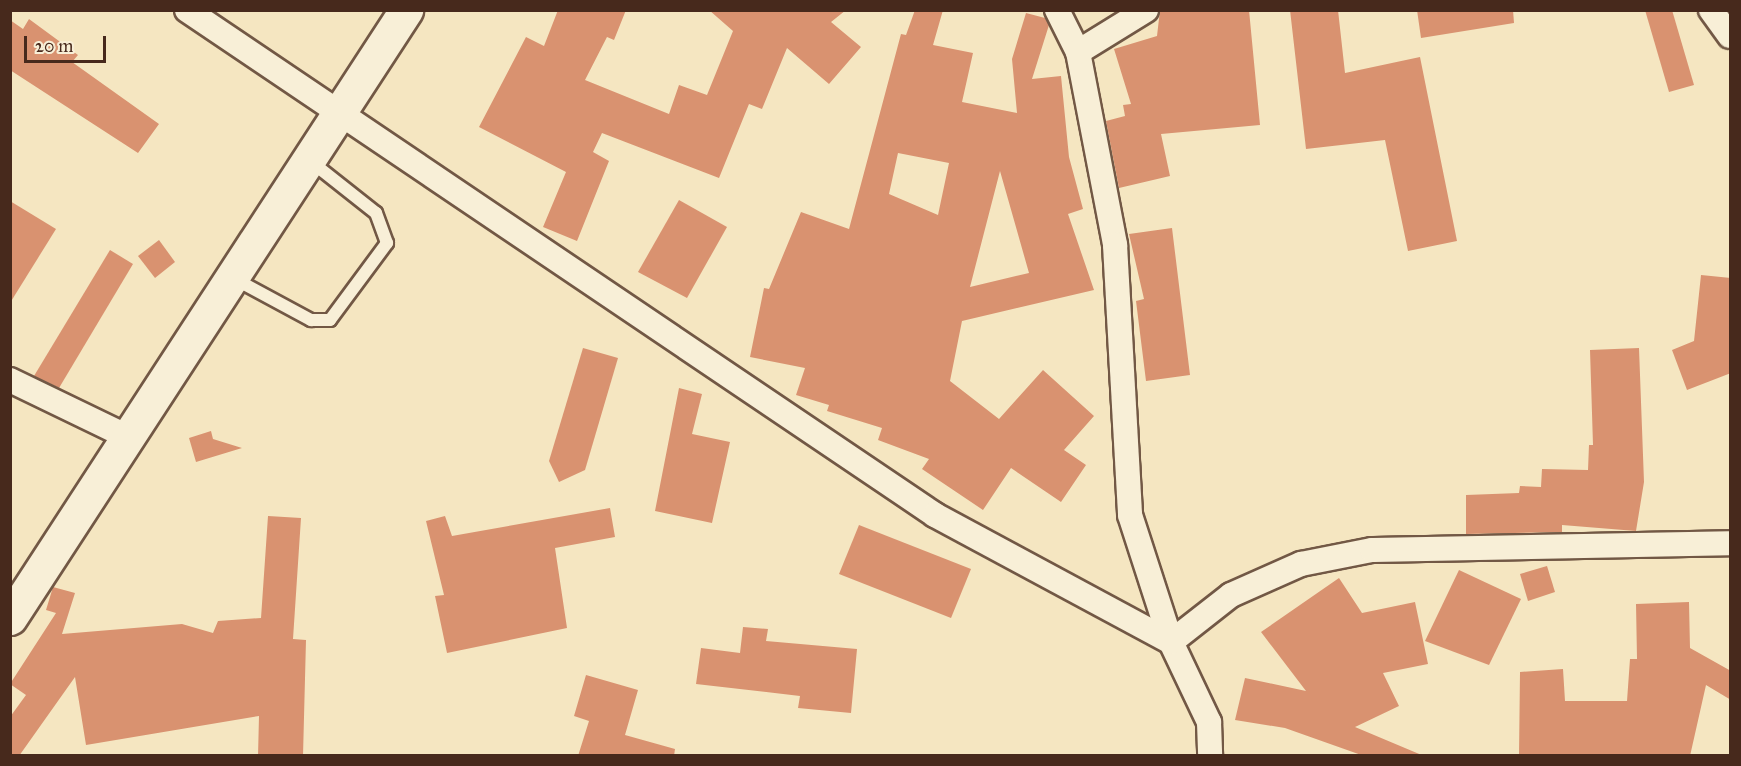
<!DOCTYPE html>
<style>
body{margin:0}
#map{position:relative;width:1741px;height:766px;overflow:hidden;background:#f5e6c1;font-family:"IM FELL Great Primer",serif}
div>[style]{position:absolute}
.building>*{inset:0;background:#d99270}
.roads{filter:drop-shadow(2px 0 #725845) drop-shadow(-2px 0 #725845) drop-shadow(0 2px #725845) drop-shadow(0 -2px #725845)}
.lane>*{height:12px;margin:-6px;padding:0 6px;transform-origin:6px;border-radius:6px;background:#f8efd7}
.street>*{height:24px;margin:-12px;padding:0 12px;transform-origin:12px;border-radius:12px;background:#f8efd7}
.secondary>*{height:33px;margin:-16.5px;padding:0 16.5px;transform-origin:16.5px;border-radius:16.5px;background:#f8efd7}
span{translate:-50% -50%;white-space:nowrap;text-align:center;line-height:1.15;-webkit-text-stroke:4.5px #f8efd7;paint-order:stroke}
.frame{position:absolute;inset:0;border:12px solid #47291c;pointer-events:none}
.scale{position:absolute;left:24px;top:36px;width:82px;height:27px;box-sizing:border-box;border:3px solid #47291c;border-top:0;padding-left:8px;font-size:18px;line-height:21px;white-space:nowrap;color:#47291c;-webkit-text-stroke:4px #f8efd7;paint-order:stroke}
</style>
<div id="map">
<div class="building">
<i style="clip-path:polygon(558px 10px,626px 10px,614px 40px,607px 37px,585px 80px,669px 114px,679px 85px,707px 95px,733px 31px,709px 10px,846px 10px,831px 22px,861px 47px,829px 84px,787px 48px,762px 109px,749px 104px,719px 178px,602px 133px,593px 152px,609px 161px,577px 241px,543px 227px,566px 172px,479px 127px,526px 37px,544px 46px)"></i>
<i style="clip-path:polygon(evenodd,915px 10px,943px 10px,933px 45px,973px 53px,962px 102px,1017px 113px,1012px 59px,1026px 13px,1045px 18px,1049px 25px,1032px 79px,1061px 76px,1069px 157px,1083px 209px,1068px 214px,1094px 290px,962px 321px,950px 381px,999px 419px,1043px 370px,1094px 416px,1064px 450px,1086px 465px,1061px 502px,1011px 468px,983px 510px,922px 469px,929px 459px,878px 440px,882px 428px,827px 411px,829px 405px,796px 395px,805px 368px,750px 357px,764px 288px,769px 289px,801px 212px,849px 229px,901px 34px,906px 35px,915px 10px,898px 153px,949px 163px,938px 215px,889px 194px,898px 153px,915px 10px,1000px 171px,1029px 273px,970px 287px,1000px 171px)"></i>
<i style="clip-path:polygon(1160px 10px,1249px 10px,1260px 125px,1161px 134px,1170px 176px,1119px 188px,1106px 121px,1125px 116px,1123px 105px,1131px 104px,1114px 49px,1157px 36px)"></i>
<i style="clip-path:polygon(1290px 10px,1338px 10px,1345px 73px,1420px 57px,1457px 241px,1408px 251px,1385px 140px,1306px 149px)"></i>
<i style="clip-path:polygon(1417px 10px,1513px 10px,1514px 23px,1421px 38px)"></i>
<i style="clip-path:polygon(1645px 10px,1672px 10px,1694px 85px,1669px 92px)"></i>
<i style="clip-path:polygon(29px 19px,78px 55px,72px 62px,159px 124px,138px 153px,10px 70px,10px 20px,23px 29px)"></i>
<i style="clip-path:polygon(679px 200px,727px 227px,687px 298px,638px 272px)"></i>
<i style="clip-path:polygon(10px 201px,56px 229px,10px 303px)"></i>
<i style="clip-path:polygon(1172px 228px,1190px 375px,1146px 381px,1136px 301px,1144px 299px,1129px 234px)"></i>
<i style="clip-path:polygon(159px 240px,175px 262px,155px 278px,138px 256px)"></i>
<i style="clip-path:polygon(110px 250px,133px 264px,59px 388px,34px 376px)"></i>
<i style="clip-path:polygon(1701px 275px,1731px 278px,1731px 373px,1687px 390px,1672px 350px,1694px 341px)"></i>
<i style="clip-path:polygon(583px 348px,618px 358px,585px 470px,559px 482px,549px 461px)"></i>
<i style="clip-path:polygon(1639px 348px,1644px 482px,1636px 531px,1562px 525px,1562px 532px,1466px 534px,1466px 495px,1519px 493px,1520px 486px,1541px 487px,1542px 469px,1588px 470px,1589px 445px,1593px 445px,1590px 350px)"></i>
<i style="clip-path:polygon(679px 388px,702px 394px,692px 434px,730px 442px,712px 523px,655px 511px)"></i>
<i style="clip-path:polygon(211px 431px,213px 439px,242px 448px,196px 462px,189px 438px)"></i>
<i style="clip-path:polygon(610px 508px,615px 537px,555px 548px,567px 628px,447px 653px,435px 596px,444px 595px,426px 521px,445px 516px,452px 536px)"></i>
<i style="clip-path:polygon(268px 516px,301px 518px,293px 639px,306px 640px,303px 756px,258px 756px,259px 716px,86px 745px,75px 677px,19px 756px,10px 756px,10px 717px,26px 695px,10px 684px,56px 613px,46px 610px,53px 587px,75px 593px,62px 634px,182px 624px,213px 633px,218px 621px,261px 618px)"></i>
<i style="clip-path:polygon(859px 525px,971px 569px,951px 618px,839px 574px)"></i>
<i style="clip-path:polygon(1547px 566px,1555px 592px,1528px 601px,1520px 574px)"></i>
<i style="clip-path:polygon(1459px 570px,1521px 599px,1489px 665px,1425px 641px)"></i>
<i style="clip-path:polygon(1339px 578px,1362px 613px,1415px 602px,1428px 664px,1383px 673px,1399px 706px,1355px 727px,1424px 756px,1364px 756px,1285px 728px,1235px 720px,1245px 678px,1306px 691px,1261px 632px)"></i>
<i style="clip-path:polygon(1689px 602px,1690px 648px,1731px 671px,1731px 700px,1706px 685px,1690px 756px,1519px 756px,1520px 672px,1563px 669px,1565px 701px,1627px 701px,1630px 659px,1637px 659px,1636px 604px)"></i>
<i style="clip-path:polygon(743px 627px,768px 629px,766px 641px,857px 649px,851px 713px,798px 708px,800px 696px,696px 684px,701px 648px,740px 653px)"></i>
<i style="clip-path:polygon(586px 675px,638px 690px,625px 735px,675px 749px,674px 756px,578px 756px,589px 721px,574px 716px)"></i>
</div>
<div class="roads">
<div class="lane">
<i style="left:233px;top:278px;width:89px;rotate:28.3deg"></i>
<i style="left:311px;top:320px;width:19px"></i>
<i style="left:330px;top:320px;width:96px;rotate:-53.5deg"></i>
<i style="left:387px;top:243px;width:32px;rotate:-110deg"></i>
<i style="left:376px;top:213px;width:85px;rotate:-141.7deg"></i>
</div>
<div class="street">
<i style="left:187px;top:10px;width:903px;rotate:34.02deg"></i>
<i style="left:935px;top:515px;width:268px;rotate:28.3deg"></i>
<i style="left:1171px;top:642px;width:89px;rotate:64.6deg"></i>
<i style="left:1209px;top:722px;width:34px;rotate:88deg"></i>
<i style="left:1057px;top:10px;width:47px;rotate:63.4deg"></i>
<i style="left:1078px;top:52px;width:197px;rotate:79.1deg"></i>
<i style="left:1115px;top:245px;width:270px;rotate:86.8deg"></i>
<i style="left:1130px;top:515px;width:133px;rotate:72.1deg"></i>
<i style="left:1171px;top:642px;width:76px;rotate:-38.1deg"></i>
<i style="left:1231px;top:595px;width:77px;rotate:-23.9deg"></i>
<i style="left:1301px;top:564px;width:72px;rotate:-11.2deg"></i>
<i style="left:1372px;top:550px;width:358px;rotate:-1.1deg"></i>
<i style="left:1711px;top:10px;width:32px;rotate:54deg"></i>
<i style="left:1078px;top:52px;width:80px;rotate:-31.7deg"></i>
<i style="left:10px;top:380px;width:131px;rotate:25.8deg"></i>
</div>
<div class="secondary">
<i style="left:10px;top:618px;width:726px;rotate:-56.92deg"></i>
</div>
</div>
<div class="frame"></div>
<div class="scale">20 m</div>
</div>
